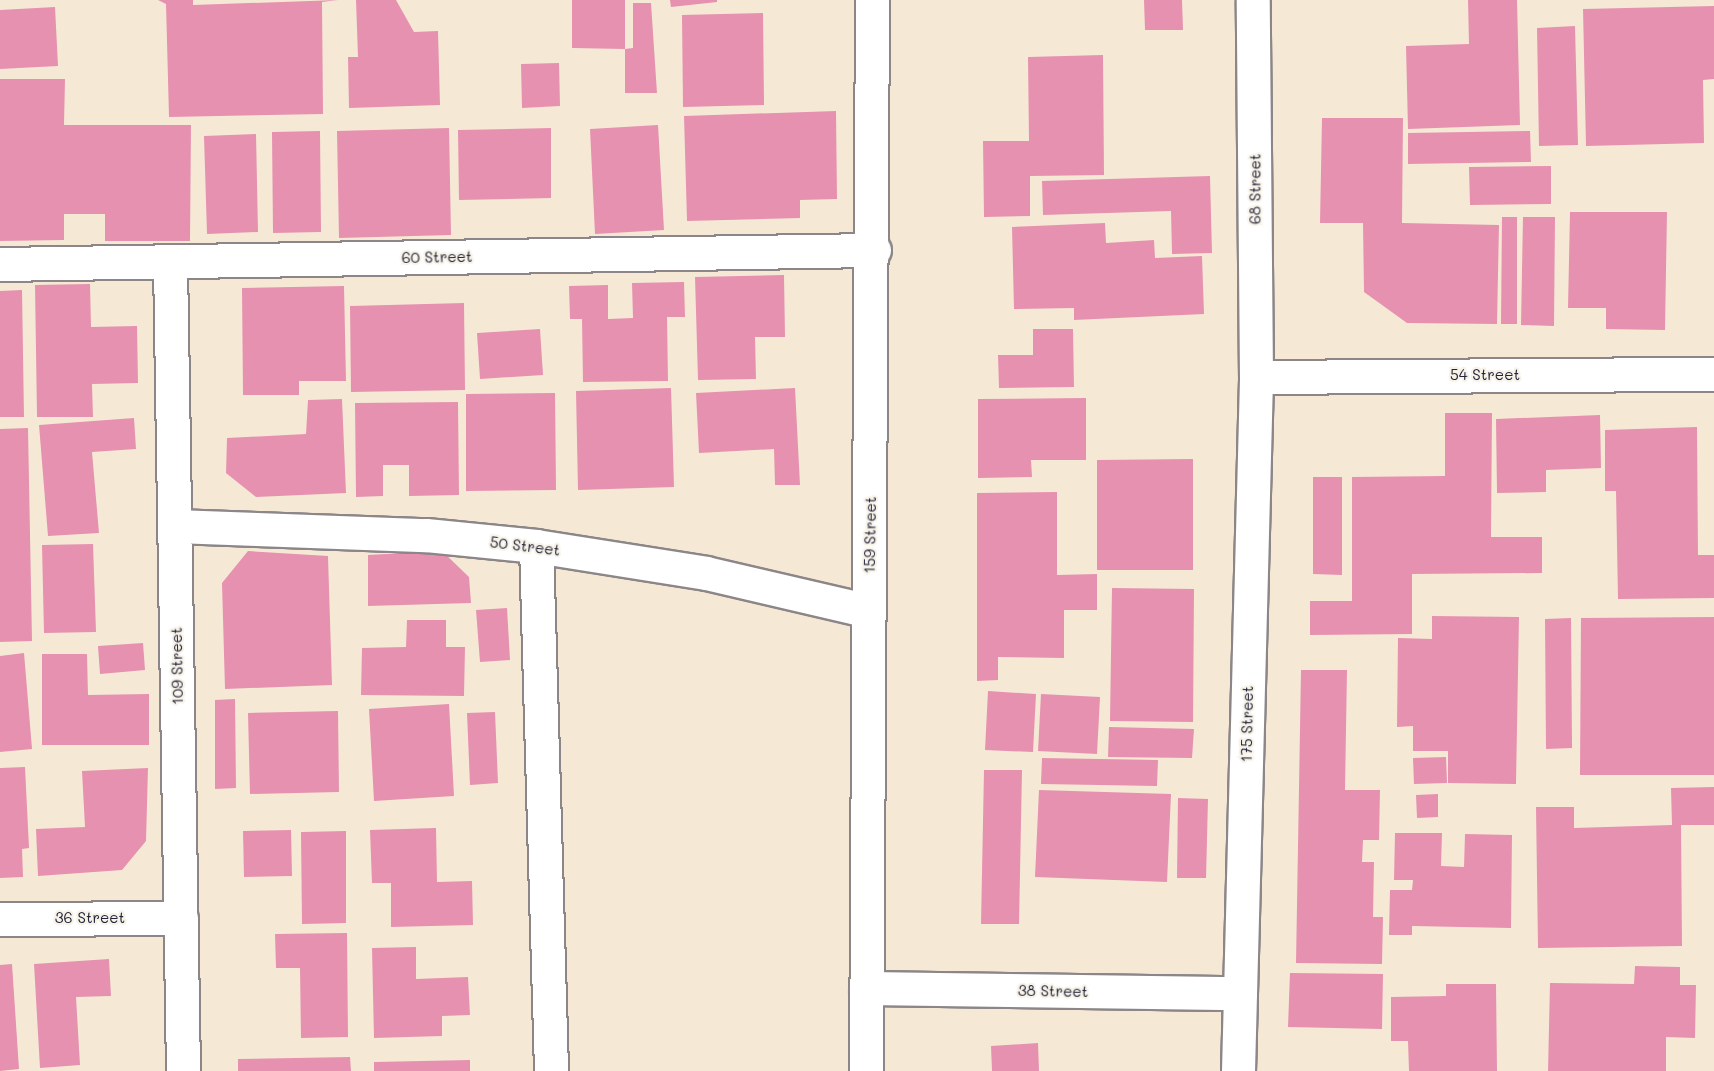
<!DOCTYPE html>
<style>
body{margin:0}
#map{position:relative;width:1714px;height:1071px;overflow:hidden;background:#f5e9d6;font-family:Mali,sans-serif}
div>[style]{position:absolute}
.building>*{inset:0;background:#e691b0}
.roads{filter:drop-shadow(2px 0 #8c8688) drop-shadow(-2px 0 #8c8688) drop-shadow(0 2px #8c8688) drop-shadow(0 -2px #8c8688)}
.minor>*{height:33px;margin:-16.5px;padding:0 16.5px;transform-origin:16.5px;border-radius:16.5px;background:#fff}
span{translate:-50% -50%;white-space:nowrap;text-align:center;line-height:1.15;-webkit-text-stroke:4.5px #f7f3e8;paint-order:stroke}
.street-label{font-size:15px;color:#22223b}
</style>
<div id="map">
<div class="building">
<i style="clip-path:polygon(158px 0,193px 0,193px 5px,338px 0,322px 2px,323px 114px,169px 117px,166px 4px)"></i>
<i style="clip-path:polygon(356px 0,396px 0,414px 32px,438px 31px,440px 105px,349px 108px,348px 57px,358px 57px)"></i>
<i style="clip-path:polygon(572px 0,625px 0,625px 49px,572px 48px)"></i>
<i style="clip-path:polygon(670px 0,717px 0,717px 2px,671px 7px)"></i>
<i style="clip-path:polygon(1144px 0,1182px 0,1183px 30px,1145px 30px)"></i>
<i style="clip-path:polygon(1468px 0,1517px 0,1520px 125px,1408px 129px,1406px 46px,1469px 44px)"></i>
<i style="clip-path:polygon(633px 3px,651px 3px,657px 93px,625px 93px,625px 49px,633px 48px)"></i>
<i style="clip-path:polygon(1714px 6px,1714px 79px,1703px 80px,1704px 143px,1586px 146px,1583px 9px)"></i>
<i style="clip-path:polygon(55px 7px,58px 66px,0 69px,0 10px)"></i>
<i style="clip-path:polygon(763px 13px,764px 105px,683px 107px,682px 15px)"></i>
<i style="clip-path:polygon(1575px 26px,1578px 145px,1539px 146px,1537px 28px)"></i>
<i style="clip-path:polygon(1103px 55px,1104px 175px,1030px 176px,1030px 216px,984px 217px,983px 141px,1029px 141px,1028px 57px)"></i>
<i style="clip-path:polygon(559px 63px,560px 106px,522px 108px,521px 64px)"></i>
<i style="clip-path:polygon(0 79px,65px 79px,64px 125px,191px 125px,190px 241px,105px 241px,105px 214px,64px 214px,64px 240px,0 241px)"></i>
<i style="clip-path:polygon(836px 111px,837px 199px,800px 200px,800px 218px,687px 221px,684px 116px)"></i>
<i style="clip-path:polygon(1322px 118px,1403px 118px,1402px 223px,1499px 225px,1497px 324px,1407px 323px,1364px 292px,1363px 223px,1320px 223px)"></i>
<i style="clip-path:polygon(658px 125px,664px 230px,595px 234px,590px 129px)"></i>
<i style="clip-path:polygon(449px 128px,451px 235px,339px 238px,337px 131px)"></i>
<i style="clip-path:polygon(551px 128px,551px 198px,459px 200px,458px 130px)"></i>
<i style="clip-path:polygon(320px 131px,321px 232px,273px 233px,272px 132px)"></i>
<i style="clip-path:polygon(1530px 131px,1531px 162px,1408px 164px,1408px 133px)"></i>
<i style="clip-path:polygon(256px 134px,258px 232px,207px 234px,204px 136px)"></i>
<i style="clip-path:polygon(1551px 166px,1551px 204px,1470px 205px,1469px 167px)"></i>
<i style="clip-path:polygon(1210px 176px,1212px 253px,1172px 254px,1171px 211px,1043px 215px,1042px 181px)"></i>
<i style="clip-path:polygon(1570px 212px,1667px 212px,1665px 330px,1606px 329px,1606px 308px,1568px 308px)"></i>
<i style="clip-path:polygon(1502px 217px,1517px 217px,1517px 324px,1501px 324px)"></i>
<i style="clip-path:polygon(1523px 217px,1555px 217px,1554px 326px,1521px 325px)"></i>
<i style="clip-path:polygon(1105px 223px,1106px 243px,1154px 240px,1155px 258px,1202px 256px,1204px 314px,1074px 320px,1074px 308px,1014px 309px,1012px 227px)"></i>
<i style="clip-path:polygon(784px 275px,785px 337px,755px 337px,756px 379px,698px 380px,695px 277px)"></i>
<i style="clip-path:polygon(684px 282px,685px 317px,667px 317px,668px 381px,583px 382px,582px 319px,570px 319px,569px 286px,608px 285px,608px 319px,633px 318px,632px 283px)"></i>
<i style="clip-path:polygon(90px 284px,91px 327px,137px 326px,138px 383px,92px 384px,93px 417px,37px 417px,35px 285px)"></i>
<i style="clip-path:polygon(344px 286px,346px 381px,299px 381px,299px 395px,243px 395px,242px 288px)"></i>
<i style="clip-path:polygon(22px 290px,24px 417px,0 417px,0 291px)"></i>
<i style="clip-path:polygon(464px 303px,465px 390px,351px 392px,350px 306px)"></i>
<i style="clip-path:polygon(540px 329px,543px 375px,480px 379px,477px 333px)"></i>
<i style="clip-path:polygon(1033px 329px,1073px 329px,1074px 387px,999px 388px,998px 355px,1033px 355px)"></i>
<i style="clip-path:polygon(671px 388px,674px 487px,578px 490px,576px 391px)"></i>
<i style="clip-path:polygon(795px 388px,800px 485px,775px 485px,774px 449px,699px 453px,696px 393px)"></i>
<i style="clip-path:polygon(555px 393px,556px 490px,466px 491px,466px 394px)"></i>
<i style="clip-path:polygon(1086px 398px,1086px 460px,1031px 460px,1032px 477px,978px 478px,978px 399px)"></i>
<i style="clip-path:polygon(342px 399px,346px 493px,256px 497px,226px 473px,227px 438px,306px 434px,308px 400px)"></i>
<i style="clip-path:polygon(458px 402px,459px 495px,409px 496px,409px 465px,383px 465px,383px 496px,356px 497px,355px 403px)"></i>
<i style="clip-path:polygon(1445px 413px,1492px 413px,1491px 537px,1542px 537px,1542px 573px,1412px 574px,1412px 634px,1310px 635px,1310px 601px,1352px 601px,1352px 477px,1445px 476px)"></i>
<i style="clip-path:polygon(1600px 415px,1601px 468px,1546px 470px,1546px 492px,1497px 493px,1496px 419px)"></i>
<i style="clip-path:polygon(134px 418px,136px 449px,92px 452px,99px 533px,48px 536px,39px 425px)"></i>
<i style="clip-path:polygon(1697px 427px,1698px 555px,1714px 555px,1714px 598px,1618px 599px,1616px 491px,1605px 491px,1605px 430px)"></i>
<i style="clip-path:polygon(28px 428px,32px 641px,0 642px,0 429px)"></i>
<i style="clip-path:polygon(1193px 459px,1193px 570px,1097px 570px,1097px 460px)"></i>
<i style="clip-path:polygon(1313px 477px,1342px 477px,1342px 575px,1313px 574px)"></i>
<i style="clip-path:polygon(1057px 492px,1057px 575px,1097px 574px,1097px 610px,1064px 610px,1064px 658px,998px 657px,998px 680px,977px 681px,977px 493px)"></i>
<i style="clip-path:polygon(93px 544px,96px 632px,44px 633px,42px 545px)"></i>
<i style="clip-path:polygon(248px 551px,328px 556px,332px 685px,225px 689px,222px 583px)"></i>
<i style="clip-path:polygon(442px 551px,469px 577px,471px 603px,368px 606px,368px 555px)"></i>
<i style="clip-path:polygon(1112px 588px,1194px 589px,1193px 722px,1110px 721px)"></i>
<i style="clip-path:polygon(507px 608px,510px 660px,480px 662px,476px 610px)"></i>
<i style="clip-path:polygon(1432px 616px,1519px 617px,1516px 784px,1448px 783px,1448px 751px,1413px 751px,1413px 726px,1397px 727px,1398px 638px,1432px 639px)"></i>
<i style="clip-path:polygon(1714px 617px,1714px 775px,1580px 775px,1581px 618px)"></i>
<i style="clip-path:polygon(1571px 618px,1572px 748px,1546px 749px,1545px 619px)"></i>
<i style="clip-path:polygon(407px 620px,446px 620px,446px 647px,465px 647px,464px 696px,361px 695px,362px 648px,406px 647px)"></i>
<i style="clip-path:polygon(143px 643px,145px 670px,100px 674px,98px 646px)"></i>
<i style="clip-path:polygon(24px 653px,32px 749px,0 752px,0 656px)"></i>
<i style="clip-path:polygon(42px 654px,87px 654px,88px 695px,149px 694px,149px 745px,42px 745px)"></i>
<i style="clip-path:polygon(1301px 670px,1347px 670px,1345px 790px,1380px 790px,1379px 840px,1363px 840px,1362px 862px,1374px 862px,1373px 917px,1383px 917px,1382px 964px,1296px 963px)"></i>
<i style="clip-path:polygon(988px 691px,1036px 694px,1033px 752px,985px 750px)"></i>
<i style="clip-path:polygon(1041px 694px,1100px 697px,1097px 754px,1038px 751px)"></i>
<i style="clip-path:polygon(235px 699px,236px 788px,215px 789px,215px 700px)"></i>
<i style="clip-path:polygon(449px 704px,454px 796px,374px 801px,369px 709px)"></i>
<i style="clip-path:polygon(338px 711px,339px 792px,250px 794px,248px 713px)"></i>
<i style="clip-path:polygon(495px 712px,498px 783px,470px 785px,467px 713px)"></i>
<i style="clip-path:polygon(1109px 727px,1194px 729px,1192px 758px,1108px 757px)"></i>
<i style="clip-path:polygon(1446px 757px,1447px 783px,1414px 784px,1413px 758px)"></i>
<i style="clip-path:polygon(1042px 758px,1158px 760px,1157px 786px,1041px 784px)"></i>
<i style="clip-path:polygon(25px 767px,29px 848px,22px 849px,23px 877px,0 878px,0 768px)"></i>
<i style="clip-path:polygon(148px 768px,146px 841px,122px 870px,38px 876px,36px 829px,85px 827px,82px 771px)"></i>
<i style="clip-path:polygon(984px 770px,1022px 770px,1019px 924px,981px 924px)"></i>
<i style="clip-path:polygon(1714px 787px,1714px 825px,1681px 825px,1682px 946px,1538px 948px,1536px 807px,1574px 807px,1574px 828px,1672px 825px,1671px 788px)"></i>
<i style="clip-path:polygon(1039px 790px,1171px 794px,1167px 882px,1035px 877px)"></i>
<i style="clip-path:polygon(1438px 794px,1438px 817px,1417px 818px,1416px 795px)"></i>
<i style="clip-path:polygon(1178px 798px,1208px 799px,1206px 878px,1177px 878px)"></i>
<i style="clip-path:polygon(436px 828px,437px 882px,472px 881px,473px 925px,391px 927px,391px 883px,372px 883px,370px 830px)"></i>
<i style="clip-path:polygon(291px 830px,292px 876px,244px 877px,243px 831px)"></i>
<i style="clip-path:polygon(346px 831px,346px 923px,302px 924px,301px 832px)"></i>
<i style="clip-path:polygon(1395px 833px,1442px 833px,1441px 866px,1464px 867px,1465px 834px,1512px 835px,1511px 928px,1412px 926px,1412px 935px,1389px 935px,1390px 890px,1412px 890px,1413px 880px,1394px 880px)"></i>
<i style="clip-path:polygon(347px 933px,348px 1037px,301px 1038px,300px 968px,276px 968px,275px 934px)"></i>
<i style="clip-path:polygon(416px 947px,416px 979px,468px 977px,470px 1015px,442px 1016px,442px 1036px,374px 1038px,372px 948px)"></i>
<i style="clip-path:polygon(109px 959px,111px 996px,76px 997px,80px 1065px,40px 1068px,34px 964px)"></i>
<i style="clip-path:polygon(12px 964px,19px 1069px,0 1071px,0 965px)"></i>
<i style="clip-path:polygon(1635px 966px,1680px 967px,1680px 985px,1696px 985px,1695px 1038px,1666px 1037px,1666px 1071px,1548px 1071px,1550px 983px,1634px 984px)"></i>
<i style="clip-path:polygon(1290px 973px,1383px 974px,1382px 1029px,1288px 1027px)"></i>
<i style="clip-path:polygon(1446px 984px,1496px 984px,1497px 1071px,1409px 1071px,1408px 1041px,1391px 1041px,1391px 997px,1446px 996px)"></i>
<i style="clip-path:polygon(1038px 1043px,1039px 1071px,992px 1071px,991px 1046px)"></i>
<i style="clip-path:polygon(350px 1057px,351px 1071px,238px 1071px,238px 1059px)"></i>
<i style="clip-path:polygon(470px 1060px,470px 1071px,374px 1071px,374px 1062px)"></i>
</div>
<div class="roads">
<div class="minor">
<i style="left:170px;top:262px;width:809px;rotate:89.08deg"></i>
<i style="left:0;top:264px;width:874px;rotate:-0.92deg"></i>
<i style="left:1256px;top:377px;width:458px;rotate:-0.4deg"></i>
<i style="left:175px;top:526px;width:251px;rotate:2.1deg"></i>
<i style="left:426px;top:535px;width:111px;rotate:5.7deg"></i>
<i style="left:536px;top:546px;width:172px;rotate:9deg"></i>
<i style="left:706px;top:573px;width:167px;rotate:13.1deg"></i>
<i style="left:536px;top:546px;width:525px;rotate:88.36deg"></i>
<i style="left:0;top:919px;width:181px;rotate:-0.3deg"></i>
<i style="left:866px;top:988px;width:374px;rotate:0.8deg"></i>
<i style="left:866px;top:1071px;width:1071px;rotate:-89.68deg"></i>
<i style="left:1238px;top:1071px;width:694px;rotate:-88.51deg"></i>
<i style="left:1256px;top:377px;width:377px;rotate:-90.5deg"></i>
</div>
</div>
<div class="street-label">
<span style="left:1255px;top:189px;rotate:-90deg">68 Street</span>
<span style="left:437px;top:257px;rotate:-1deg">60 Street</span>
<span style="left:1485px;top:375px">54 Street</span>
<span style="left:870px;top:535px;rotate:-89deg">159 Street</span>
<span style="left:525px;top:546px;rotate:7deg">50 Street</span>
<span style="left:177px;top:666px;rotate:-91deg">109 Street</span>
<span style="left:1247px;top:724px;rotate:-89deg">175 Street</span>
<span style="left:90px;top:918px">36 Street</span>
<span style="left:1053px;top:991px;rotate:1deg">38 Street</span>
</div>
</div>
